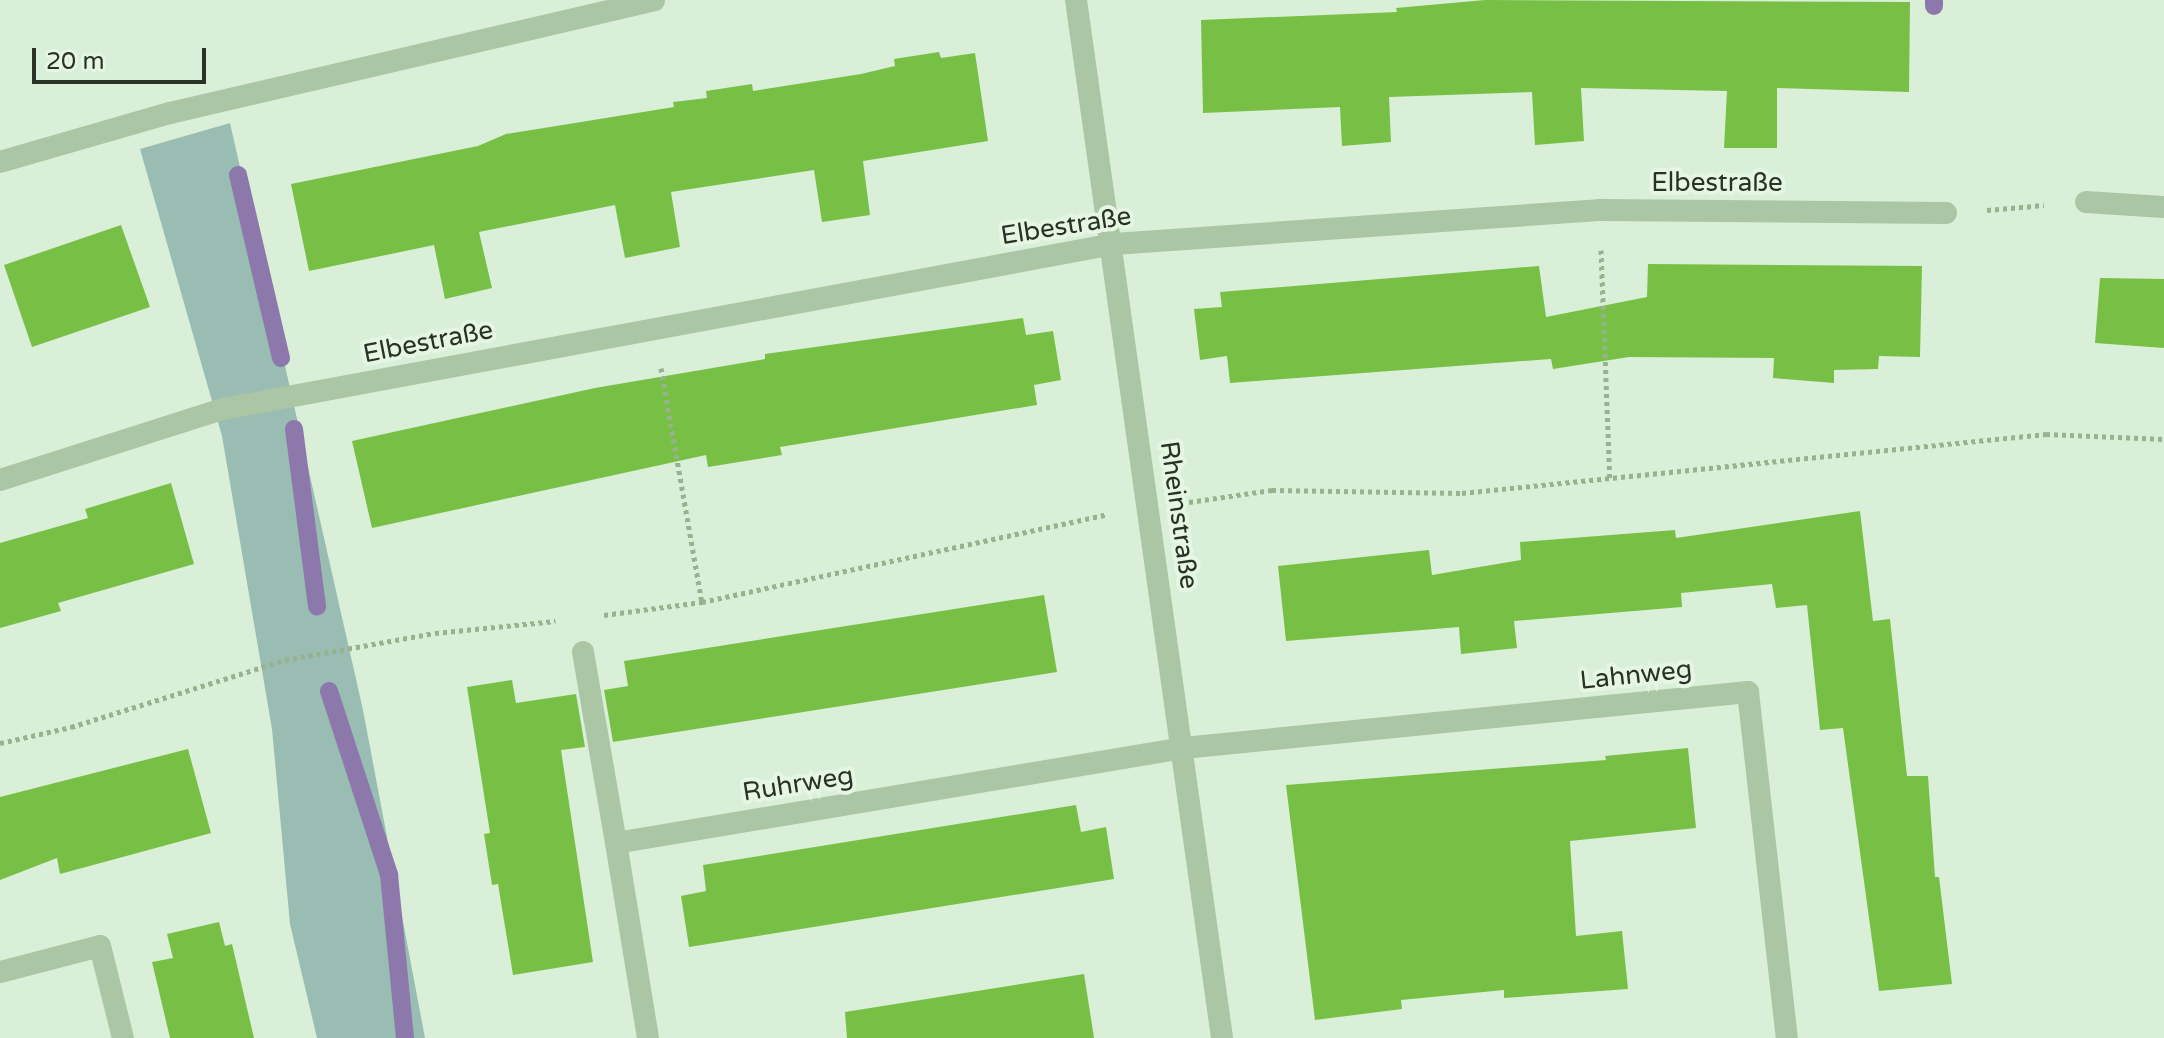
<!DOCTYPE html>
<meta charset="utf-8">
<style>
body{margin:0}
#map{position:relative;width:2164px;height:1038px;overflow:hidden;background:#daefd8;font-family:"Varela Round",sans-serif}
div>[style]{position:absolute}
.green>*{inset:0;background:#99bdb2}
.stream>*{height:18px;margin:-9px;padding:0 9px;transform-origin:9px;border-radius:9px;background:#8c78ab}
.building>*{inset:0;background:#77c045}
.path>*{height:5px;margin-top:-2.5px;transform-origin:0;background:repeating-linear-gradient(90deg,#97b28f 0 4px,transparent 0 8px)}
.service>*{height:22px;margin:-11px;padding:0 11px;transform-origin:11px;border-radius:11px;background:#abc6a5}
.minor>*{height:22px;margin:-11px;padding:0 11px;transform-origin:11px;border-radius:11px;background:#abc6a5}
span{translate:-50% -50%;white-space:nowrap;text-align:center;line-height:1.15;-webkit-text-stroke:8px #e5f7e3;paint-order:stroke}
.street-label{font-size:26px;color:#2a3226}
.scale{position:absolute;left:32px;top:48px;width:174px;height:36px;box-sizing:border-box;border:4px solid #2a3226;border-top:0;padding-left:10px;font-size:24px;line-height:28px;white-space:nowrap;color:#2a3226;-webkit-text-stroke:6px #e5f7e3;paint-order:stroke}
</style>
<div id="map">
<div class="green">
<i style="clip-path:polygon(230px 123px,363px 710px,425px 1038px,317px 1038px,290px 924px,272px 729px,222px 436px,140px 149px)"></i>
</div>
<div class="stream">
<i style="left:1934px;top:0;width:6px;rotate:90deg"></i>
<i style="left:238px;top:175px;width:188px;rotate:76.8deg"></i>
<i style="left:294px;top:429px;width:179px;rotate:82.6deg"></i>
<i style="left:329px;top:691px;width:194px;rotate:71.9deg"></i>
<i style="left:389px;top:875px;width:164px;rotate:84.4deg"></i>
</div>
<div class="building">
<i style="clip-path:polygon(1485px 0,1910px 2px,1909px 92px,1777px 88px,1777px 148px,1724px 148px,1727px 91px,1581px 88px,1584px 141px,1535px 145px,1532px 92px,1389px 97px,1391px 142px,1342px 146px,1340px 107px,1203px 113px,1201px 20px,1397px 12px,1396px 8px)"></i>
<i style="clip-path:polygon(939px 52px,941px 58px,975px 53px,988px 141px,863px 161px,870px 215px,822px 222px,814px 170px,671px 192px,680px 247px,625px 258px,615px 205px,479px 232px,492px 288px,445px 299px,434px 245px,309px 271px,291px 184px,478px 146px,506px 134px,674px 107px,673px 102px,707px 98px,706px 91px,752px 84px,753px 91px,861px 74px,895px 66px,894px 59px)"></i>
<i style="clip-path:polygon(121px 225px,150px 307px,32px 347px,4px 265px)"></i>
<i style="clip-path:polygon(1648px 264px,1922px 266px,1920px 357px,1879px 356px,1878px 369px,1834px 370px,1834px 383px,1773px 378px,1774px 358px,1629px 357px,1553px 369px,1551px 359px,1230px 383px,1227px 356px,1200px 360px,1194px 309px,1222px 307px,1220px 292px,1539px 266px,1546px 317px,1647px 297px)"></i>
<i style="clip-path:polygon(2100px 278px,2164px 279px,2164px 348px,2095px 343px)"></i>
<i style="clip-path:polygon(1023px 318px,1026px 335px,1053px 331px,1061px 380px,1034px 385px,1037px 405px,780px 447px,782px 455px,708px 467px,706px 455px,372px 528px,352px 441px,595px 388px,765px 359px,765px 354px)"></i>
<i style="clip-path:polygon(171px 483px,194px 564px,58px 603px,61px 611px,0 628px,0 543px,88px 518px,85px 509px)"></i>
<i style="clip-path:polygon(1860px 511px,1873px 621px,1890px 619px,1907px 776px,1928px 776px,1935px 877px,1939px 877px,1952px 984px,1879px 991px,1843px 728px,1820px 730px,1807px 605px,1776px 608px,1772px 584px,1681px 593px,1682px 607px,1514px 621px,1517px 648px,1461px 654px,1459px 627px,1286px 641px,1278px 566px,1429px 550px,1432px 575px,1521px 560px,1520px 542px,1675px 530px,1676px 538px)"></i>
<i style="clip-path:polygon(1044px 595px,1057px 672px,613px 742px,604px 690px,628px 686px,624px 661px)"></i>
<i style="clip-path:polygon(512px 680px,516px 703px,576px 694px,585px 747px,561px 750px,593px 962px,513px 975px,498px 884px,492px 885px,484px 834px,490px 833px,467px 687px)"></i>
<i style="clip-path:polygon(1688px 748px,1696px 828px,1570px 841px,1576px 936px,1622px 931px,1628px 989px,1504px 998px,1504px 990px,1401px 1000px,1402px 1009px,1315px 1020px,1286px 785px,1606px 760px,1605px 756px)"></i>
<i style="clip-path:polygon(188px 749px,211px 833px,60px 874px,57px 858px,0 880px,0 797px)"></i>
<i style="clip-path:polygon(1076px 805px,1081px 832px,1106px 827px,1114px 879px,689px 947px,681px 896px,706px 891px,703px 865px)"></i>
<i style="clip-path:polygon(219px 922px,225px 946px,232px 944px,254px 1038px,170px 1038px,152px 962px,173px 958px,167px 934px)"></i>
<i style="clip-path:polygon(1084px 974px,1094px 1038px,847px 1038px,845px 1012px)"></i>
</div>
<div class="path">
<i style="left:1987px;top:210px;width:57px;rotate:-5deg"></i>
<i style="left:1601px;top:250px;width:231px;rotate:87.8deg"></i>
<i style="left:661px;top:368px;width:238px;rotate:80.1deg"></i>
<i style="left:1189px;top:502px;width:84px;rotate:-8.2deg"></i>
<i style="left:1272px;top:490px;width:190px;rotate:0.9deg"></i>
<i style="left:1462px;top:493px;width:587px;rotate:-5.77deg"></i>
<i style="left:2046px;top:434px;width:118px;rotate:2.4deg"></i>
<i style="left:604px;top:615px;width:99px;rotate:-7.6deg"></i>
<i style="left:702px;top:602px;width:415px;rotate:-12.2deg"></i>
<i style="left:0;top:743px;width:73px;rotate:-12.7deg"></i>
<i style="left:71px;top:727px;width:224px;rotate:-17.4deg"></i>
<i style="left:285px;top:660px;width:152px;rotate:-10.2deg"></i>
<i style="left:435px;top:633px;width:121px;rotate:-5.7deg"></i>
</div>
<div class="service">
<i style="left:583px;top:652px;width:194px;rotate:80.2deg"></i>
</div>
<div class="minor">
<i style="left:1076px;top:0;width:1048px;rotate:81.99deg"></i>
<i style="left:0;top:162px;width:177px;rotate:-16.1deg"></i>
<i style="left:170px;top:113px;width:497px;rotate:-13.1deg"></i>
<i style="left:2086px;top:202px;width:78px;rotate:3.7deg"></i>
<i style="left:0;top:480px;width:234px;rotate:-17.7deg"></i>
<i style="left:223px;top:409px;width:906px;rotate:-10.49deg"></i>
<i style="left:1114px;top:244px;width:486px;rotate:-4deg"></i>
<i style="left:1599px;top:210px;width:347px;rotate:0.5deg"></i>
<i style="left:0;top:972px;width:103px;rotate:-14.6deg"></i>
<i style="left:100px;top:946px;width:95px;rotate:76deg"></i>
<i style="left:648px;top:1038px;width:198px;rotate:-99.3deg"></i>
<i style="left:616px;top:843px;width:575px;rotate:-9.51deg"></i>
<i style="left:1183px;top:748px;width:568px;rotate:-5.66deg"></i>
<i style="left:1748px;top:692px;width:348px;rotate:83.6deg"></i>
</div>
<div class="street-label">
<span style="left:1717px;top:183px">Elbestraße</span>
<span style="left:1066px;top:226px;rotate:-9deg">Elbestraße</span>
<span style="left:428px;top:342px;rotate:-11deg">Elbestraße</span>
<span style="left:1179px;top:515px;rotate:82deg">Rheinstraße</span>
<span style="left:1636px;top:675px;rotate:-6deg">Lahnweg</span>
<span style="left:798px;top:784px;rotate:-9deg">Ruhrweg</span>
</div>
<div class="scale">20 m</div>
</div>
